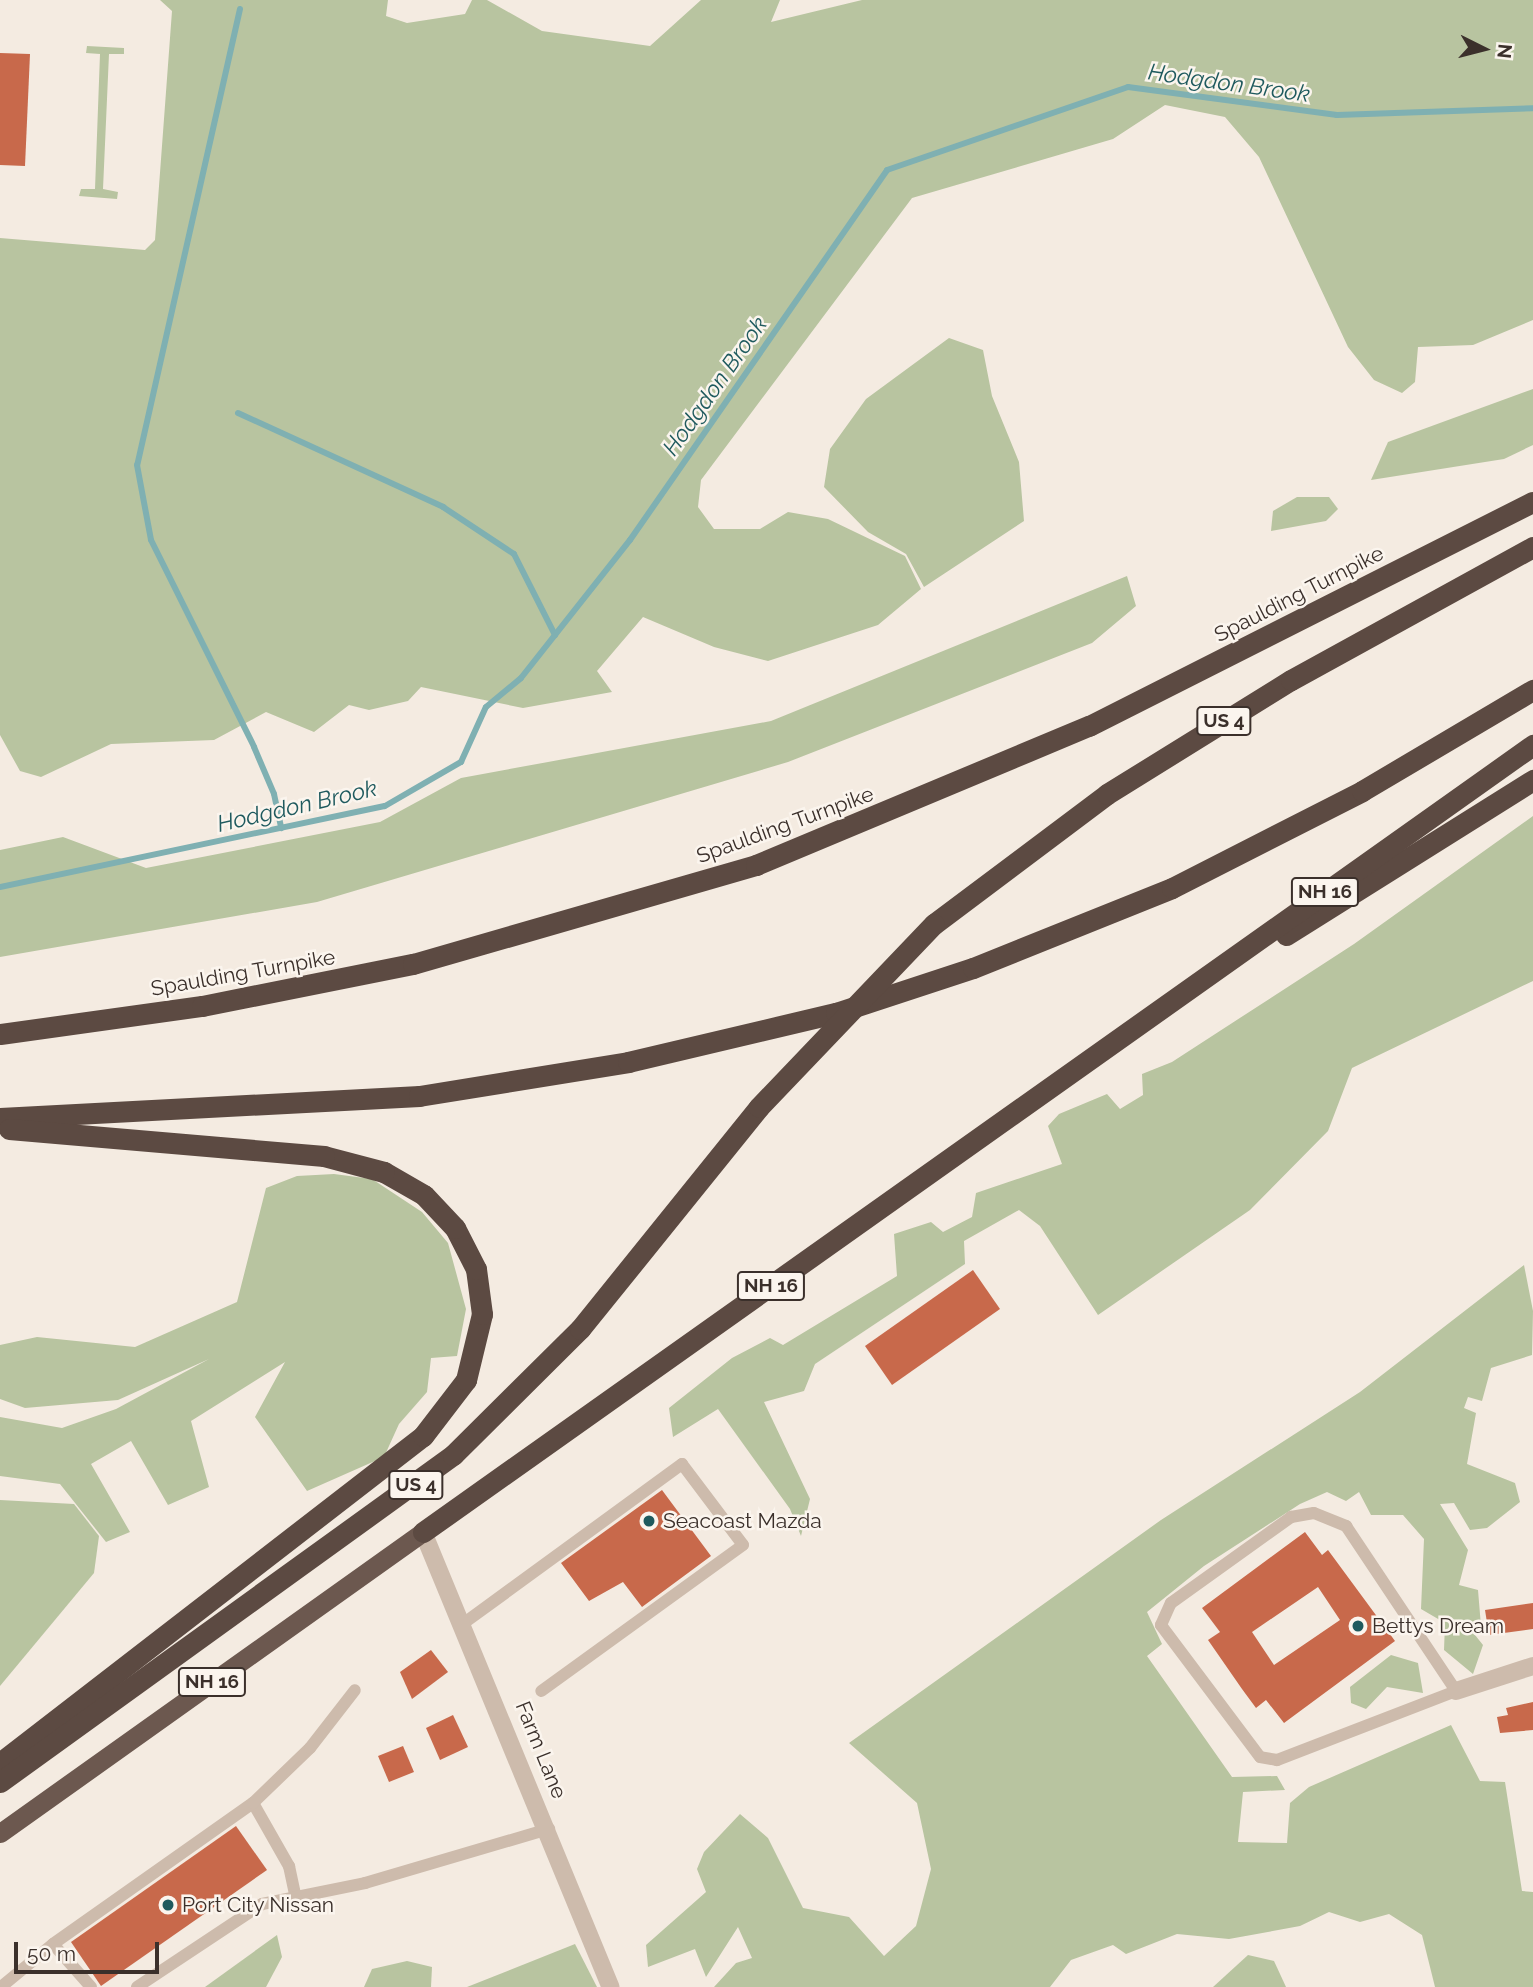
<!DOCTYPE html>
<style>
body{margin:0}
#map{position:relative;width:1533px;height:1987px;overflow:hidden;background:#f4ebe1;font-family:Raleway,sans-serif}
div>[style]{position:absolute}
.green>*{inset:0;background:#b8c4a0}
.stream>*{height:6px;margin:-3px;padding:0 3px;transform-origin:3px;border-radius:3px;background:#7fb0b2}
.building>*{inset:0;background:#c8694b}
.service>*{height:12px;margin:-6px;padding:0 6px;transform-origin:6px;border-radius:6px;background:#cdbbac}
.minor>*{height:18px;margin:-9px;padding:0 9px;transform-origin:9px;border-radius:9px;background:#cdbbac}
.trunk>*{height:19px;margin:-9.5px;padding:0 9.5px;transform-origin:9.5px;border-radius:9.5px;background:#6c584f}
.motorway>*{height:21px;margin:-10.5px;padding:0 10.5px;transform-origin:10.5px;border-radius:10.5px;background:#5c4a42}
.motorway-bridge>*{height:21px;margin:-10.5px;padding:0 10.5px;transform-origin:10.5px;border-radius:10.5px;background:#5c4a42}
.dots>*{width:19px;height:19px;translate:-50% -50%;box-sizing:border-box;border:4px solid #fbf5ee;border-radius:50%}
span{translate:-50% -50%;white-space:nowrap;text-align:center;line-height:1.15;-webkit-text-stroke:5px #fbf5ee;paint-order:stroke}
.shield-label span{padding:2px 5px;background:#fbf5ee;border:2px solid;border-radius:5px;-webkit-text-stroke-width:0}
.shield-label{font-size:19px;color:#3b302b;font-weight:700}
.street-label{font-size:21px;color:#3b302b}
.poi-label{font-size:21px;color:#3b302b}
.left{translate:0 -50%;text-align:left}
.water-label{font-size:23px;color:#1f5a5e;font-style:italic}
.north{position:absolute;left:1449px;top:14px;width:70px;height:70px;-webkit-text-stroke:5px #fbf5ee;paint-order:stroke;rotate:96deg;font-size:19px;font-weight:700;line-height:28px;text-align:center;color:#3b302b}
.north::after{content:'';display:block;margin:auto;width:24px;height:32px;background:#3b302b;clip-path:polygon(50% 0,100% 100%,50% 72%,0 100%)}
.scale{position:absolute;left:14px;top:1942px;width:145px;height:32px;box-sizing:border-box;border:4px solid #3b302b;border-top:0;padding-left:9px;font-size:21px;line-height:24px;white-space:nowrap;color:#3b302b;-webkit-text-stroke:5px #fbf5ee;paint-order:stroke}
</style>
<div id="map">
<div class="green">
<i style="clip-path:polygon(160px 0,388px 0,386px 16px,407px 23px,465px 14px,472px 0,487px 0,542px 31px,650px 46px,701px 0,780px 0,771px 22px,862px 0,1533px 0,1533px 320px,1473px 345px,1418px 347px,1415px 382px,1402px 393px,1374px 380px,1348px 347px,1259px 157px,1225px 117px,1165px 105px,1113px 139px,912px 198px,701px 480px,698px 507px,714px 529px,760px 529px,788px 512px,828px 519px,905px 556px,921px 589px,878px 625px,768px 661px,714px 647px,643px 617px,597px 671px,612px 692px,523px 708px,421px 687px,408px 701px,369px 710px,349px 705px,314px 732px,266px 712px,214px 740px,111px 744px,41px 777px,20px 771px,0 735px,0 238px,145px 250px,155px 240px,172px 11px)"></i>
<i style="clip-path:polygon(87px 46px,124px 48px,124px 54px,109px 54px,103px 189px,118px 192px,117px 199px,79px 196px,81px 189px,95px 189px,100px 54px,86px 53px)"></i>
<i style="clip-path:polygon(949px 338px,983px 350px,992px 396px,1019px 462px,1024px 521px,924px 587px,906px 554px,868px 532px,824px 487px,830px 449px,866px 399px)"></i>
<i style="clip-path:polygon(1533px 389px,1533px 445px,1504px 459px,1371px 480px,1388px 442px)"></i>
<i style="clip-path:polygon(1297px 497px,1329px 497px,1338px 509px,1326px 521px,1271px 531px,1273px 511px)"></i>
<i style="clip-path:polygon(1127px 576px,1136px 606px,1092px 643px,788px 762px,317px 902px,0 957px,0 850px,63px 837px,146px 868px,380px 822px,461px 778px,771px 721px)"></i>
<i style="clip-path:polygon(1533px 816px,1533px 981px,1352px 1068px,1328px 1131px,1250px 1210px,1098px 1315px,1040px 1226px,1019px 1210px,964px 1241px,965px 1264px,815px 1364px,804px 1391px,764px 1402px,810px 1499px,801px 1536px,790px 1509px,718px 1409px,673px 1437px,669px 1408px,732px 1358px,770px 1338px,783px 1345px,897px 1276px,894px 1234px,931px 1222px,943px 1232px,972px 1217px,976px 1193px,1062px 1164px,1048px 1126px,1059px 1114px,1107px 1094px,1120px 1109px,1143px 1095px,1142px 1074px,1172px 1062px,1354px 944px)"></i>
<i style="clip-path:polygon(334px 1174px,372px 1179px,422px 1212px,448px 1243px,466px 1309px,457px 1356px,431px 1358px,427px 1392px,399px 1424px,384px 1457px,307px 1491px,255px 1417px,285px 1362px,191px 1421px,209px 1487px,168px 1505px,131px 1441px,91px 1464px,130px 1532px,106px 1542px,60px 1484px,0 1476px,0 1417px,62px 1428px,116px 1409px,209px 1359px,118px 1400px,25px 1408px,0 1399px,0 1345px,37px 1337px,135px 1347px,237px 1302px,266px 1188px,297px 1176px)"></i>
<i style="clip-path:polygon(1524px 1265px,1533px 1311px,1532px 1355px,1491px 1368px,1482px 1401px,1468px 1397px,1464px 1408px,1476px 1413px,1467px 1464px,1515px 1483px,1520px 1502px,1487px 1528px,1470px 1530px,1454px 1503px,1440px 1504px,1468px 1550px,1459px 1585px,1478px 1590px,1481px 1626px,1471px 1630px,1483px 1645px,1473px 1674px,1444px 1650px,1445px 1623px,1421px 1609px,1424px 1539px,1403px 1515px,1371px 1515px,1359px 1492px,1346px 1501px,1327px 1492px,1300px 1504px,1204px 1566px,1147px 1612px,1162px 1644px,1147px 1656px,1232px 1777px,1277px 1776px,1285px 1790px,1243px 1792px,1238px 1842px,1287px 1843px,1290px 1803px,1309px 1787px,1451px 1725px,1480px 1781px,1505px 1782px,1522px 1891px,1533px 1892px,1533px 1987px,1435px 1987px,1422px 1935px,1389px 1914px,1360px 1922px,1329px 1912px,1300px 1926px,1229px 1939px,1177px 1934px,1126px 1954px,1113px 1945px,1071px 1960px,1050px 1987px,714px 1987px,736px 1963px,752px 1958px,738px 1927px,706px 1977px,695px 1949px,648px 1967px,646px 1945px,706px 1892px,697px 1869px,704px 1852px,740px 1814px,768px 1838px,803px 1908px,849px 1917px,884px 1956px,916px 1926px,931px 1869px,917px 1803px,849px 1743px,1161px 1520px,1360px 1392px)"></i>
<i style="clip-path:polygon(0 1500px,74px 1504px,99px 1536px,94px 1573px,0 1686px)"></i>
<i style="clip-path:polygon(1391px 1655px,1418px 1663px,1423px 1693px,1387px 1687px,1366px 1709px,1351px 1703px,1350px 1687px)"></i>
<i style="clip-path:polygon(277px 1935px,282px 1957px,266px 1987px,205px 1987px)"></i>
<i style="clip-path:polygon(575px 1944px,597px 1987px,467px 1987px)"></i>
<i style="clip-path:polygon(1248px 1955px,1274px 1961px,1286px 1987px,1213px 1987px)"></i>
<i style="clip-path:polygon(407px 1961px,432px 1967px,431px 1987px,364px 1987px,372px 1969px)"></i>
</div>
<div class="stream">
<i style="left:240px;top:9px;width:467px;rotate:102.7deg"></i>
<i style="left:137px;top:465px;width:76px;rotate:79.4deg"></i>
<i style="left:151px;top:540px;width:231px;rotate:63.5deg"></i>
<i style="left:254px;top:747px;width:51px;rotate:66.9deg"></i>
<i style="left:274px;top:794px;width:35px;rotate:78deg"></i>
<i style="left:238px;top:413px;width:226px;rotate:24.6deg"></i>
<i style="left:443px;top:507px;width:85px;rotate:33.5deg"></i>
<i style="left:514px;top:554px;width:91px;rotate:63.2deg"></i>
<i style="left:0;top:887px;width:393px;rotate:-11.9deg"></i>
<i style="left:385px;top:806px;width:88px;rotate:-30.1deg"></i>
<i style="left:461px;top:762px;width:60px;rotate:-65.6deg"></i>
<i style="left:486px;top:707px;width:45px;rotate:-39.6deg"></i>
<i style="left:521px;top:678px;width:176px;rotate:-51.7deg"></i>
<i style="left:630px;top:540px;width:450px;rotate:-55.2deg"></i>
<i style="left:887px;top:170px;width:255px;rotate:-19deg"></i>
<i style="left:1128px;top:87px;width:211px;rotate:7.6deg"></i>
<i style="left:1337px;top:115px;width:196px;rotate:-2deg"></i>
</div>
<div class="building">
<i style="clip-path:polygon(0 53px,30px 54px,25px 166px,0 165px)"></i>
<i style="clip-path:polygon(973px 1270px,1000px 1309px,892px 1385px,865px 1346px)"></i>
<i style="clip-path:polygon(662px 1490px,711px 1556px,642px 1607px,623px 1582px,589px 1601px,561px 1563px)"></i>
<i style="clip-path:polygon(evenodd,1305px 1532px,1322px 1555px,1328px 1550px,1395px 1641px,1284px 1723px,1266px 1700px,1256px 1708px,1242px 1689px,1208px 1640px,1220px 1632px,1202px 1608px,1305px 1532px,1318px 1587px,1340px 1620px,1274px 1665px,1252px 1632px,1318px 1587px)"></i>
<i style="clip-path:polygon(1533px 1603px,1533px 1629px,1489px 1635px,1485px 1610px)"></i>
<i style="clip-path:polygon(431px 1650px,448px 1672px,412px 1699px,400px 1672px)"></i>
<i style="clip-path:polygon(1533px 1702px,1533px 1730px,1500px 1733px,1497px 1717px,1508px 1715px,1506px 1708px)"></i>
<i style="clip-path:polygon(453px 1715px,468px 1747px,440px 1760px,426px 1728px)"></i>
<i style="clip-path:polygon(403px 1746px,414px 1772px,389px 1782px,378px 1756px)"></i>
<i style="clip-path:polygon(236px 1826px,267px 1870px,101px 1986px,71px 1942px)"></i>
</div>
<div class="service">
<i style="left:1314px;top:1513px;width:35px;rotate:22deg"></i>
<i style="left:1346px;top:1526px;width:198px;rotate:56.3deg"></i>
<i style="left:1456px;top:1691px;width:192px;rotate:158.9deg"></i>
<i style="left:1277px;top:1760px;width:17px;rotate:-170deg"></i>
<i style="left:1260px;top:1757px;width:165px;rotate:-126.9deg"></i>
<i style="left:1161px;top:1625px;width:24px;rotate:-66deg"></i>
<i style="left:1171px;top:1603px;width:148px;rotate:-35.6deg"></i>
<i style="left:1291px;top:1517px;width:23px;rotate:-10deg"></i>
<i style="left:464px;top:1623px;width:270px;rotate:-36.1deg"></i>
<i style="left:682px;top:1464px;width:101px;rotate:53deg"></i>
<i style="left:743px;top:1545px;width:249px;rotate:144.1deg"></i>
<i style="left:253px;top:1803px;width:73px;rotate:60.3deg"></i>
<i style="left:289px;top:1866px;width:30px;rotate:78deg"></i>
<i style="left:1px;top:1987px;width:67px;rotate:-39.6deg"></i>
<i style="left:91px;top:1987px;width:57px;rotate:-131.5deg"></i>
<i style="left:53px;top:1944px;width:245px;rotate:-35.2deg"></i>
<i style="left:253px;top:1803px;width:79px;rotate:-44deg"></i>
<i style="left:310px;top:1748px;width:73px;rotate:-52.2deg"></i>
<i style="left:137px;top:1987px;width:150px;rotate:-33.6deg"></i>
<i style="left:262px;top:1904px;width:105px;rotate:-11.5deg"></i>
<i style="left:365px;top:1883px;width:192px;rotate:-16.4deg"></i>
</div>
<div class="minor">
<i style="left:423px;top:1532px;width:492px;rotate:67.6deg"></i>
<i style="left:1456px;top:1691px;width:81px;rotate:-18deg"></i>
</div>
<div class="trunk">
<i style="left:0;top:1833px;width:519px;rotate:-35.44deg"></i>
</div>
<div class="motorway">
<i style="left:934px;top:924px;width:216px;rotate:-36.9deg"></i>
<i style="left:1107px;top:794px;width:216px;rotate:-31.8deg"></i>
<i style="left:1291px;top:680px;width:276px;rotate:-28.8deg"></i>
<i style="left:1286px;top:935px;width:292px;rotate:-32.1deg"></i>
<i style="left:0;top:1034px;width:204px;rotate:-7.9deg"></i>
<i style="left:202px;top:1006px;width:215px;rotate:-11.3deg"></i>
<i style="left:413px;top:964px;width:357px;rotate:-16.1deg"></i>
<i style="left:756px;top:865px;width:361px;rotate:-22.7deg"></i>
<i style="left:1089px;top:726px;width:497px;rotate:-26.8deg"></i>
<i style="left:0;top:1118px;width:420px;rotate:-3deg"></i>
<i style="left:419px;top:1096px;width:212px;rotate:-9.2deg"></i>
<i style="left:628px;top:1062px;width:214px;rotate:-13.3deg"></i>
<i style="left:836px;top:1013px;width:144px;rotate:-18.2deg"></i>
<i style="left:973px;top:968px;width:214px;rotate:-21.9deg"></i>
<i style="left:1172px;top:888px;width:213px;rotate:-27deg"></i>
<i style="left:1362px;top:791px;width:199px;rotate:-30.6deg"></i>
<i style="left:423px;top:1532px;width:1361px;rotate:-35.34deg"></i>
<i style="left:0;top:1763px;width:535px;rotate:-37.71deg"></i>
<i style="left:423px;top:1436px;width:71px;rotate:-52.5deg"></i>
<i style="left:466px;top:1380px;width:68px;rotate:-76.4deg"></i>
<i style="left:482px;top:1314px;width:45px;rotate:-97.6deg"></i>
<i style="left:476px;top:1269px;width:46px;rotate:-117.1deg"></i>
<i style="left:455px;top:1228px;width:45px;rotate:-133.2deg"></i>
<i style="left:424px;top:1195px;width:46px;rotate:-150.1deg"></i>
<i style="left:384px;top:1172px;width:62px;rotate:-165.1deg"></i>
<i style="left:324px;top:1156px;width:316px;rotate:-175.1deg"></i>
<i style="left:0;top:1782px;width:559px;rotate:-35.82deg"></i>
<i style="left:453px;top:1455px;width:179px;rotate:-44.8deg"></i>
<i style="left:580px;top:1329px;width:285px;rotate:-51.1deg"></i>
</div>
<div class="motorway-bridge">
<i style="left:759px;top:1107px;width:253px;rotate:-46.3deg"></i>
</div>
<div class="dots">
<i style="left:649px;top:1521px;background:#1f5a5e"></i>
<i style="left:1358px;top:1626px;background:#1f5a5e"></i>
<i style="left:168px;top:1905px;background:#1f5a5e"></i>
</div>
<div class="shield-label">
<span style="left:1224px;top:721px">US 4</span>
<span style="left:1325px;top:892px">NH 16</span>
<span style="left:771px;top:1286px">NH 16</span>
<span style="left:416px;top:1485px">US 4</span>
<span style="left:212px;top:1682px">NH 16</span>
</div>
<div class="street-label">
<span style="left:1299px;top:594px;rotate:-27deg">Spaulding Turnpike</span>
<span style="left:785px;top:825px;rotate:-20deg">Spaulding Turnpike</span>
<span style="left:243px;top:973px;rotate:-10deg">Spaulding Turnpike</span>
<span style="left:541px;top:1750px;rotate:68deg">Farm Lane</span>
</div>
<div class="poi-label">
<span class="left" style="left:663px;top:1521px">Seacoast Mazda</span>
<span class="left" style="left:1372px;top:1626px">Bettys Dream</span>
<span class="left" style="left:182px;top:1905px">Port City Nissan</span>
</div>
<div class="water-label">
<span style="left:1229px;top:83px;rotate:8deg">Hodgdon Brook</span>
<span style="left:715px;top:386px;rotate:-55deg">Hodgdon Brook</span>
<span style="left:297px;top:806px;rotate:-13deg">Hodgdon Brook</span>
</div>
<div class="north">N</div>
<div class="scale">50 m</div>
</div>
